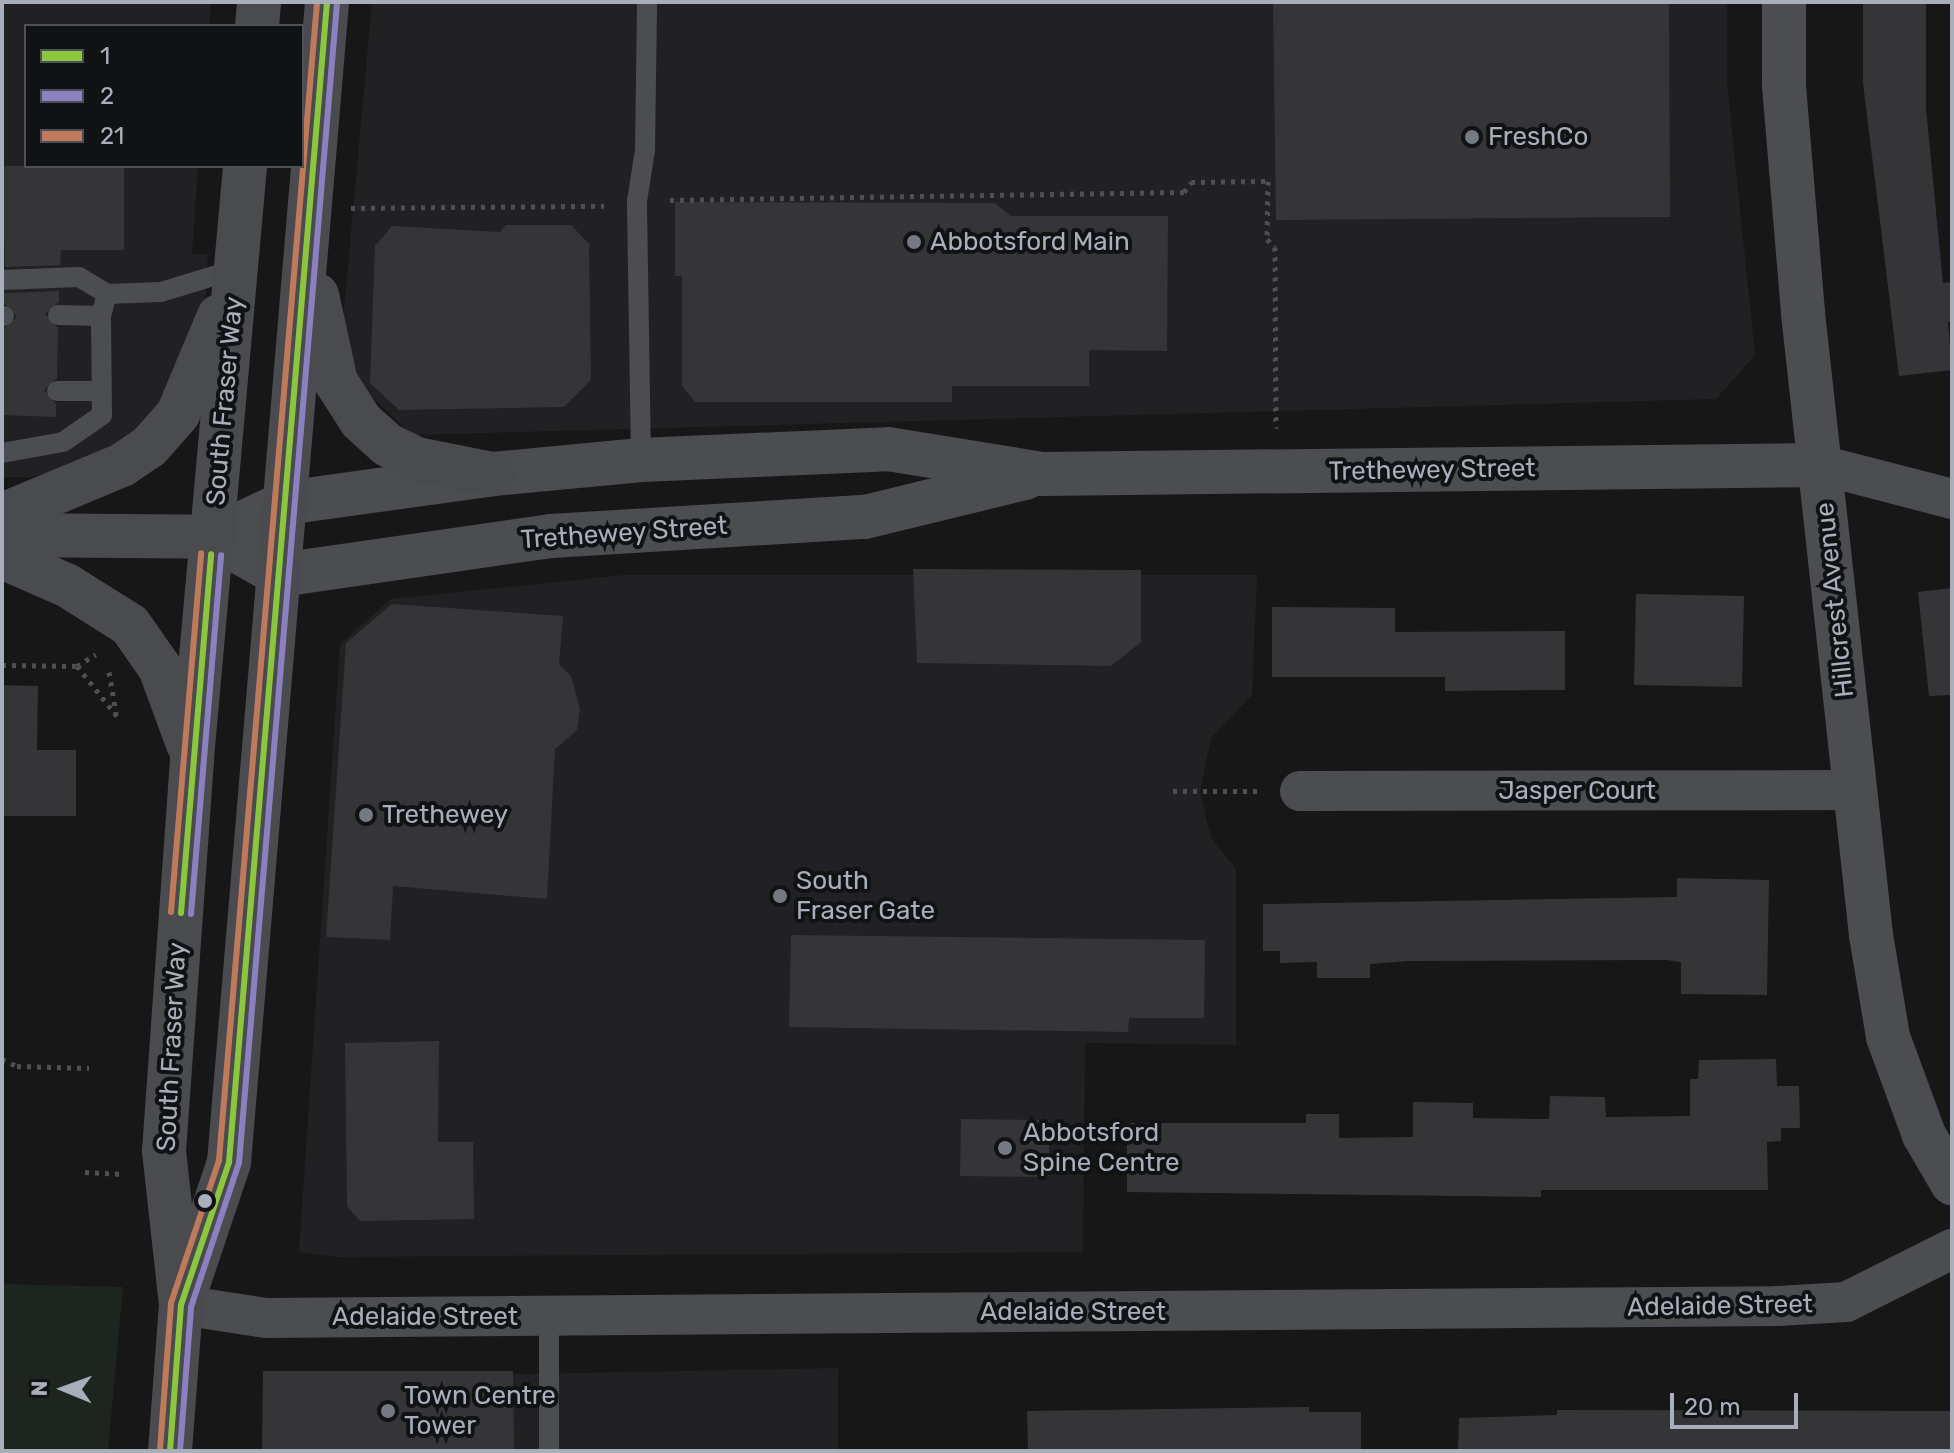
<!DOCTYPE html>
<style>
body{margin:0}
#map{position:relative;width:1954px;height:1453px;overflow:hidden;background:#171718;font-family:Rubik,sans-serif}
div>[style]{position:absolute}
.built>*{inset:0;background:#212124}
.green>*{inset:0;background:#1d251e}
.building>*{inset:0;background:#353537}
.path>*{height:5px;margin-top:-2.5px;transform-origin:0;background:repeating-linear-gradient(90deg,#4d4f52 0 4px,transparent 0 10px)}
.service>*{height:20px;margin:-10px;padding:0 10px;transform-origin:10px;border-radius:10px;background:#4b4d51}
.minor>*{height:40px;margin:-20px;padding:0 20px;transform-origin:20px;border-radius:20px;background:#4b4d51}
.tertiary>*{height:44px;margin:-22px;padding:0 22px;transform-origin:22px;border-radius:22px;background:#4b4d51}
.secondary>*{height:44px;margin:-22px;padding:0 22px;transform-origin:22px;border-radius:22px;background:#4a4b4f}
.bus-1>*{height:6px;margin:-3px;padding:0 3px;transform-origin:3px;border-radius:3px;background:#8cc63f}
.bus-2>*{height:6px;margin:-3px;padding:0 3px;transform-origin:3px;border-radius:3px;background:#8b81c1}
.bus-3>*{height:6px;margin:-3px;padding:0 3px;transform-origin:3px;border-radius:3px;background:#bf795b}
.dots>*{width:22px;height:22px;translate:-50% -50%;box-sizing:border-box;border:4px solid #111214;border-radius:50%}
span{translate:-50% -50%;white-space:nowrap;text-align:center;line-height:1.15;-webkit-text-stroke:8px #111214;paint-order:stroke}
.poi-label{font-size:26px;color:#a8aeba}
.left{translate:0 -50%;text-align:left}
.street-label{font-size:26px;color:#a8aeba}
.frame{position:absolute;inset:0;border:4px solid #a8aeba;pointer-events:none}
.legend{position:absolute;left:24px;top:24px;width:280px;height:144px;box-sizing:border-box;background:#111214;border:2px solid #4d5056;margin:0;padding:10px 14px;list-style:none;font-size:24px;color:#a8aeba}
.legend li{display:flex;align-items:center;gap:16px;height:40px}
.legend b{width:40px;border:2px solid #4d5056}
.north{position:absolute;left:24px;top:1349px;width:80px;height:80px;-webkit-text-stroke:6px #111214;paint-order:stroke;rotate:271deg;font-size:22px;font-weight:700;line-height:32px;text-align:center;color:#a8aeba}
.north::after{content:'';display:block;margin:auto;width:28px;height:36px;background:#a8aeba;clip-path:polygon(50% 0,100% 100%,50% 72%,0 100%)}
.scale{position:absolute;left:1670px;top:1393px;width:128px;height:36px;box-sizing:border-box;border:4px solid #a8aeba;border-top:0;padding-left:10px;font-size:24px;line-height:28px;white-space:nowrap;color:#a8aeba;-webkit-text-stroke:6px #111214;paint-order:stroke}
</style>
<div id="map">
<div class="built">
<i style="clip-path:polygon(2px 2px,211px 2px,209px 26px,26px 26px,26px 166px,198px 166px,192px 254px,208px 254px,205px 308px,150px 428px,98px 462px,31px 477px,2px 477px)"></i>
<i style="clip-path:polygon(372px 2px,1727px 2px,1727px 82px,1755px 355px,1716px 399px,412px 435px,339px 366px)"></i>
<i style="clip-path:polygon(624px 575px,1257px 575px,1252px 695px,1211px 738px,1200px 791px,1211px 838px,1236px 869px,1236px 1045px,1085px 1043px,1083px 1252px,336px 1257px,299px 1252px,340px 644px,391px 599px)"></i>
<i style="clip-path:polygon(838px 1368px,838px 1451px,267px 1451px,310px 1378px)"></i>
</div>
<div class="green">
<i style="clip-path:polygon(2px 1284px,123px 1287px,108px 1451px,2px 1451px)"></i>
</div>
<div class="building">
<i style="clip-path:polygon(1273px 2px,1669px 2px,1670px 217px,1276px 220px)"></i>
<i style="clip-path:polygon(1863px 2px,1926px 2px,1926px 109px,1943px 283px,1952px 282px,1952px 322px,1948px 322px,1952px 370px,1899px 376px,1863px 83px)"></i>
<i style="clip-path:polygon(2px 166px,124px 166px,124px 250px,61px 250px,60px 265px,5px 267px)"></i>
<i style="clip-path:polygon(675px 202px,995px 203px,1011px 216px,1168px 216px,1167px 351px,1089px 350px,1089px 386px,952px 386px,952px 402px,695px 402px,682px 386px,682px 276px,675px 276px)"></i>
<i style="clip-path:polygon(506px 225px,571px 225px,589px 244px,591px 380px,564px 407px,399px 410px,370px 383px,375px 246px,392px 226px,500px 232px)"></i>
<i style="clip-path:polygon(59px 291px,59px 302px,45px 314px,58px 328px,57px 378px,44px 390px,56px 404px,56px 417px,2px 415px,3px 329px,17px 317px,4px 303px,4px 293px)"></i>
<i style="clip-path:polygon(913px 569px,1141px 570px,1141px 642px,1111px 666px,917px 663px)"></i>
<i style="clip-path:polygon(1952px 588px,1952px 695px,1929px 696px,1918px 592px)"></i>
<i style="clip-path:polygon(1636px 594px,1744px 596px,1742px 687px,1634px 685px)"></i>
<i style="clip-path:polygon(392px 604px,563px 616px,559px 664px,571px 676px,580px 709px,577px 730px,555px 749px,547px 899px,393px 886px,390px 940px,326px 937px,346px 643px)"></i>
<i style="clip-path:polygon(1272px 607px,1395px 608px,1395px 632px,1565px 631px,1565px 690px,1445px 691px,1445px 677px,1272px 677px)"></i>
<i style="clip-path:polygon(2px 685px,38px 686px,37px 750px,76px 750px,76px 816px,2px 816px)"></i>
<i style="clip-path:polygon(1677px 878px,1769px 880px,1767px 995px,1681px 994px,1681px 962px,1667px 960px,1408px 961px,1370px 964px,1370px 978px,1317px 978px,1317px 962px,1280px 963px,1280px 951px,1263px 951px,1263px 904px,1677px 897px)"></i>
<i style="clip-path:polygon(791px 935px,1205px 940px,1204px 1018px,1129px 1018px,1128px 1032px,789px 1027px)"></i>
<i style="clip-path:polygon(439px 1041px,438px 1142px,473px 1142px,474px 1219px,360px 1221px,347px 1206px,345px 1043px)"></i>
<i style="clip-path:polygon(1776px 1059px,1777px 1086px,1799px 1086px,1800px 1128px,1781px 1128px,1781px 1141px,1767px 1142px,1768px 1190px,1541px 1190px,1541px 1197px,1127px 1192px,1127px 1123px,1306px 1123px,1306px 1114px,1339px 1114px,1339px 1138px,1413px 1137px,1413px 1102px,1473px 1103px,1473px 1118px,1549px 1119px,1550px 1096px,1605px 1097px,1606px 1117px,1690px 1116px,1690px 1079px,1698px 1079px,1699px 1060px)"></i>
<i style="clip-path:polygon(961px 1119px,1049px 1120px,1049px 1177px,960px 1176px)"></i>
<i style="clip-path:polygon(263px 1371px,513px 1371px,514px 1451px,262px 1451px)"></i>
<i style="clip-path:polygon(1309px 1407px,1309px 1412px,1361px 1412px,1361px 1451px,1028px 1451px,1027px 1411px)"></i>
<i style="clip-path:polygon(1557px 1410px,1952px 1411px,1952px 1451px,1458px 1451px,1459px 1418px,1557px 1415px)"></i>
</div>
<div class="path">
<i style="left:670px;top:200px;width:514px;rotate:-0.89deg"></i>
<i style="left:1184px;top:192px;width:12px;rotate:-55deg"></i>
<i style="left:1191px;top:182px;width:77px;rotate:-0.7deg"></i>
<i style="left:1268px;top:181px;width:58px;rotate:91deg"></i>
<i style="left:1267px;top:239px;width:11px;rotate:45deg"></i>
<i style="left:1275px;top:247px;width:181px;rotate:89.7deg"></i>
<i style="left:351px;top:208px;width:253px;rotate:-0.5deg"></i>
<i style="left:2px;top:665px;width:75px;rotate:0.8deg"></i>
<i style="left:77px;top:666px;width:64px;rotate:51.3deg"></i>
<i style="left:77px;top:666px;width:22px;rotate:-32deg"></i>
<i style="left:109px;top:672px;width:42px;rotate:80.3deg"></i>
<i style="left:1173px;top:791px;width:86px"></i>
<i style="left:2px;top:1059px;width:17px;rotate:25deg"></i>
<i style="left:17px;top:1066px;width:72px;rotate:1.6deg"></i>
<i style="left:85px;top:1172px;width:38px;rotate:3deg"></i>
</div>
<div class="service">
<i style="left:2px;top:280px;width:77px;rotate:-2.2deg"></i>
<i style="left:79px;top:277px;width:33px;rotate:31deg"></i>
<i style="left:107px;top:294px;width:54px;rotate:-2.1deg"></i>
<i style="left:161px;top:292px;width:78px;rotate:-17deg"></i>
<i style="left:58px;top:315px;width:43px;rotate:1.3deg"></i>
<i style="left:2px;top:316px;width:2px"></i>
<i style="left:57px;top:391px;width:44px"></i>
<i style="left:2px;top:453px;width:62px;rotate:-10.2deg"></i>
<i style="left:63px;top:442px;width:47px;rotate:-34.7deg"></i>
<i style="left:102px;top:415px;width:99px;rotate:-90.6deg"></i>
<i style="left:101px;top:316px;width:23px;rotate:-75deg"></i>
<i style="left:641px;top:460px;width:259px;rotate:-90.9deg"></i>
<i style="left:637px;top:201px;width:52px;rotate:-81.1deg"></i>
<i style="left:645px;top:150px;width:148px;rotate:-89.2deg"></i>
<i style="left:549px;top:1316px;width:135px;rotate:90deg"></i>
</div>
<div class="minor">
<i style="left:1821px;top:465px;width:135px;rotate:14.5deg"></i>
<i style="left:1300px;top:791px;width:554px;rotate:-0.1deg"></i>
<i style="left:181px;top:1305px;width:86px;rotate:8.7deg"></i>
<i style="left:266px;top:1318px;width:1512px;rotate:-0.45deg"></i>
<i style="left:1778px;top:1306px;width:68px;rotate:-3.4deg"></i>
<i style="left:1846px;top:1302px;width:119px;rotate:-26.6deg"></i>
</div>
<div class="tertiary">
<i style="left:1784px;top:2px;width:84px;rotate:90deg"></i>
<i style="left:1784px;top:86px;width:228px;rotate:85.2deg"></i>
<i style="left:1803px;top:313px;width:626px;rotate:83.76deg"></i>
<i style="left:1871px;top:935px;width:103px;rotate:80.5deg"></i>
<i style="left:1888px;top:1037px;width:104px;rotate:69.8deg"></i>
<i style="left:1924px;top:1135px;width:56px;rotate:59.7deg"></i>
<i style="left:213px;top:537px;width:80px;rotate:-25.3deg"></i>
<i style="left:285px;top:503px;width:210px;rotate:-7.9deg"></i>
<i style="left:493px;top:474px;width:149px;rotate:-5.4deg"></i>
<i style="left:641px;top:460px;width:247px;rotate:-2.5deg"></i>
<i style="left:888px;top:449px;width:157px;rotate:9.2deg"></i>
<i style="left:1043px;top:474px;width:778px;rotate:-0.66deg"></i>
<i style="left:213px;top:537px;width:77px;rotate:29.6deg"></i>
<i style="left:280px;top:575px;width:274px;rotate:-8.2deg"></i>
<i style="left:551px;top:536px;width:315px;rotate:-3.5deg"></i>
<i style="left:865px;top:517px;width:165px;rotate:-13.7deg"></i>
</div>
<div class="secondary">
<i style="left:257px;top:26px;width:24px;rotate:-85deg"></i>
<i style="left:317px;top:295px;width:89px;rotate:77.7deg"></i>
<i style="left:336px;top:382px;width:46px;rotate:57.3deg"></i>
<i style="left:361px;top:421px;width:36px;rotate:42deg"></i>
<i style="left:388px;top:445px;width:32px;rotate:26deg"></i>
<i style="left:417px;top:459px;width:77px;rotate:11.2deg"></i>
<i style="left:2px;top:515px;width:130px;rotate:-22.6deg"></i>
<i style="left:122px;top:465px;width:32px;rotate:-34deg"></i>
<i style="left:149px;top:447px;width:44px;rotate:-48.7deg"></i>
<i style="left:178px;top:414px;width:106px;rotate:-67.3deg"></i>
<i style="left:2px;top:535px;width:211px;rotate:0.5deg"></i>
<i style="left:2px;top:557px;width:72px;rotate:23.7deg"></i>
<i style="left:68px;top:586px;width:73px;rotate:32.2deg"></i>
<i style="left:130px;top:625px;width:52px;rotate:55.1deg"></i>
<i style="left:160px;top:668px;width:81px;rotate:69.8deg"></i>
<i style="left:181px;top:1305px;width:151px;rotate:-71.4deg"></i>
<i style="left:229px;top:1162px;width:1164px;rotate:-85.17deg"></i>
<i style="left:170px;top:1451px;width:146px;rotate:-85.7deg"></i>
<i style="left:181px;top:1305px;width:155px;rotate:-96.3deg"></i>
<i style="left:164px;top:1151px;width:394px;rotate:-85.9deg"></i>
<i style="left:192px;top:758px;width:594px;rotate:-84.88deg"></i>
</div>
<div class="bus-1">
<i style="left:181px;top:913px;width:360px;rotate:-85.2deg"></i>
<i style="left:170px;top:1451px;width:146px;rotate:-85.7deg"></i>
<i style="left:181px;top:1305px;width:151px;rotate:-71.4deg"></i>
<i style="left:229px;top:1162px;width:1164px;rotate:-85.17deg"></i>
</div>
<div class="bus-2">
<i style="left:191px;top:914px;width:360px;rotate:-85.2deg"></i>
<i style="left:180px;top:1451px;width:144px;rotate:-85.6deg"></i>
<i style="left:191px;top:1307px;width:152px;rotate:-71.6deg"></i>
<i style="left:239px;top:1163px;width:1164px;rotate:-85.17deg"></i>
</div>
<div class="bus-3">
<i style="left:171px;top:912px;width:360px;rotate:-85.2deg"></i>
<i style="left:160px;top:1450px;width:147px;rotate:-85.7deg"></i>
<i style="left:171px;top:1303px;width:151px;rotate:-71.4deg"></i>
<i style="left:219px;top:1160px;width:1162px;rotate:-85.16deg"></i>
</div>
<div class="dots">
<i style="left:1472px;top:137px;background:#757981"></i>
<i style="left:914px;top:242px;background:#757981"></i>
<i style="left:366px;top:815px;background:#757981"></i>
<i style="left:780px;top:896px;background:#757981"></i>
<i style="left:1005px;top:1148px;background:#757981"></i>
<i style="left:205px;top:1201px;background:#a8aeba"></i>
<i style="left:388px;top:1411px;background:#757981"></i>
</div>
<div class="poi-label">
<span class="left" style="left:1488px;top:137px">FreshCo</span>
<span class="left" style="left:930px;top:242px">Abbotsford Main</span>
<span class="left" style="left:382px;top:815px">Trethewey</span>
<span class="left" style="left:796px;top:896px">South<br>Fraser Gate</span>
<span class="left" style="left:1023px;top:1148px">Abbotsford<br>Spine Centre</span>
<span class="left" style="left:404px;top:1411px">Town Centre<br>Tower</span>
</div>
<div class="street-label">
<span style="left:225px;top:401px;rotate:-85deg">South Fraser Way</span>
<span style="left:1432px;top:470px;rotate:-1deg">Trethewey Street</span>
<span style="left:624px;top:533px;rotate:-4deg">Trethewey Street</span>
<span style="left:1835px;top:600px;rotate:-96deg">Hillcrest Avenue</span>
<span style="left:1577px;top:791px">Jasper Court</span>
<span style="left:172px;top:1047px;rotate:-87deg">South Fraser Way</span>
<span style="left:1720px;top:1306px;rotate:-1deg">Adelaide Street</span>
<span style="left:1073px;top:1312px">Adelaide Street</span>
<span style="left:425px;top:1317px">Adelaide Street</span>
</div>
<div class="frame"></div>
<ul class="legend">
<li><b style="height:10px;background:#8cc63f"></b>1</li>
<li><b style="height:10px;background:#8b81c1"></b>2</li>
<li><b style="height:10px;background:#bf795b"></b>21</li>
</ul>
<div class="north">N</div>
<div class="scale">20 m</div>
</div>
